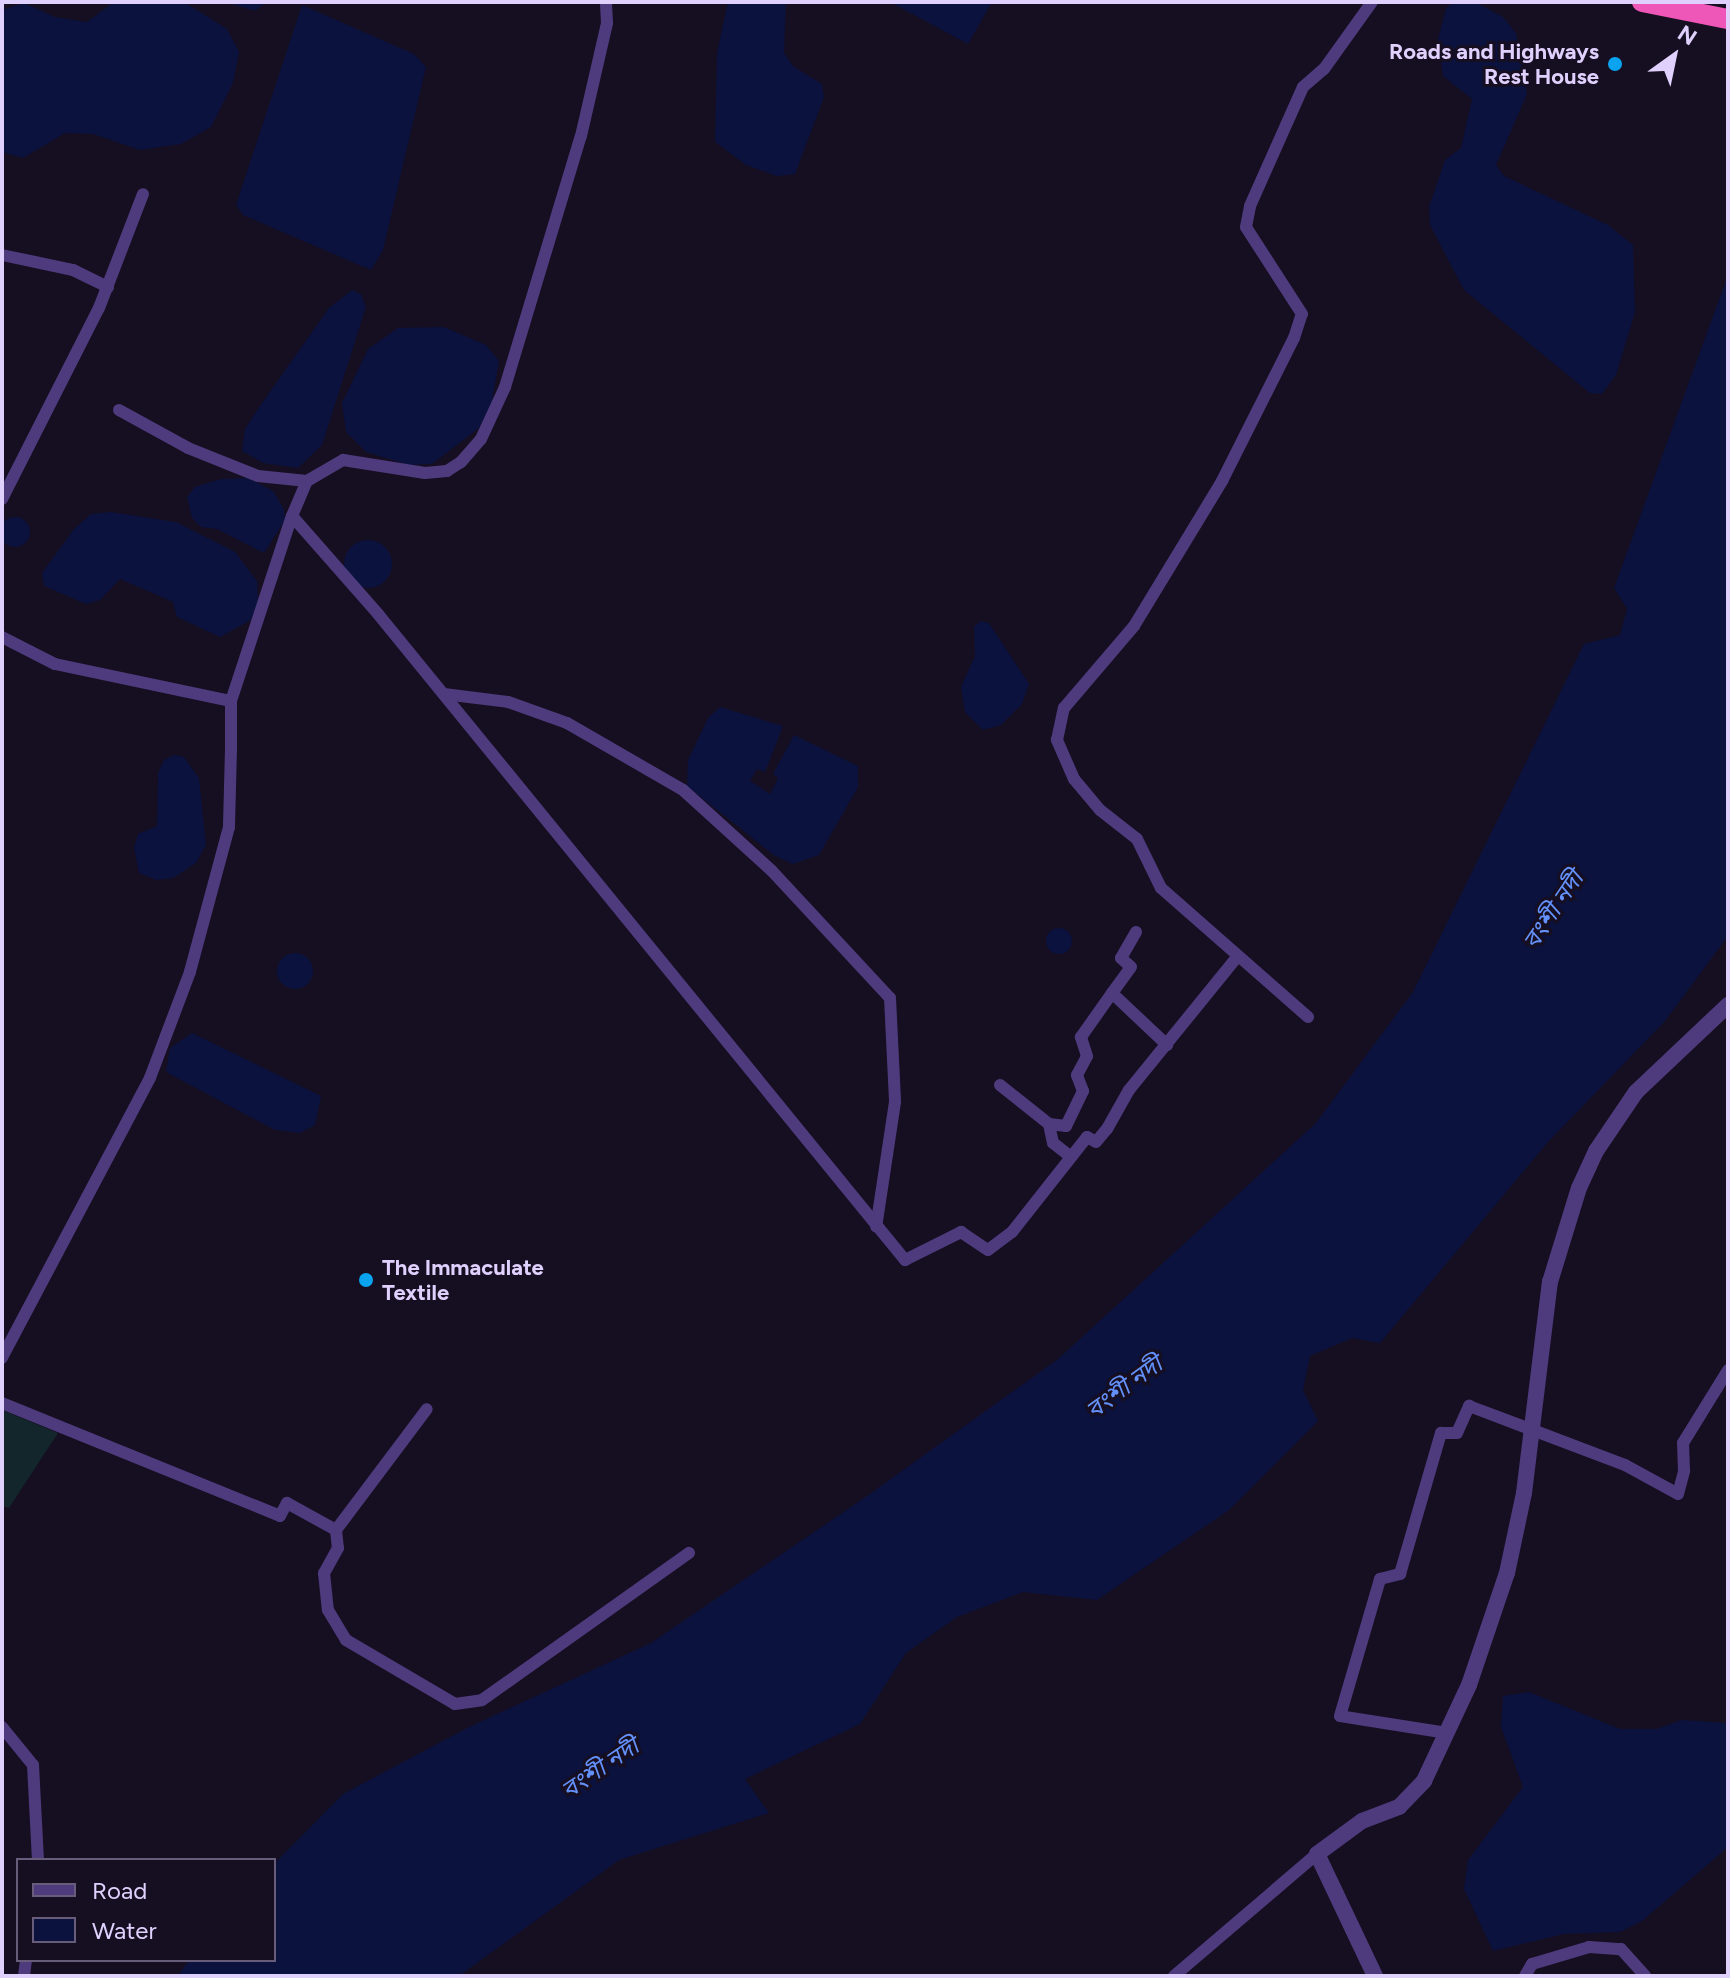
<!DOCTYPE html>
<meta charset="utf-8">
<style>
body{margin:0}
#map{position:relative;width:1730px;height:1978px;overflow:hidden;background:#160e21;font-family:Figtree,"Noto Sans Bengali",sans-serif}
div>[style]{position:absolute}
.green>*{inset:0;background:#12262b}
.water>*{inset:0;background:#0b123d}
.round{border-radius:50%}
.minor>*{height:12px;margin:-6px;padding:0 6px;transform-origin:6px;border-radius:6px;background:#4e3b7e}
.tertiary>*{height:16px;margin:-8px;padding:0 8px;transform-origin:8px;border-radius:8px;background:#4e3b7e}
.trunk>*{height:20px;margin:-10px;padding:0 10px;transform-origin:10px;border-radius:10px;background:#ee56b8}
.dots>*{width:22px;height:22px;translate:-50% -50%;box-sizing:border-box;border:4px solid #160e21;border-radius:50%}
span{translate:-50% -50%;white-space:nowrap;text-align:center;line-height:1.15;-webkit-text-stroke:6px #160e21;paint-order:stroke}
.poi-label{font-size:22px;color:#e0d0fd;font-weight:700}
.right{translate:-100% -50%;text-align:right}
.left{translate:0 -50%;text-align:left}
.water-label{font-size:24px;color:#6390f9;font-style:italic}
.frame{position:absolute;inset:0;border:4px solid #e0d0fd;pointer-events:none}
.legend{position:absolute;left:16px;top:1858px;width:260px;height:104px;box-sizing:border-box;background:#160e21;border:2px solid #675c79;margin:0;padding:10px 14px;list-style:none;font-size:24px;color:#e0d0fd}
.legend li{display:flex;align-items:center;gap:16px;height:40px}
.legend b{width:40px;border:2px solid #675c79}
.north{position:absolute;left:1634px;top:16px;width:80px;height:80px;-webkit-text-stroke:6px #160e21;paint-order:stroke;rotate:33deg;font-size:22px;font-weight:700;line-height:32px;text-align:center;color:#e0d0fd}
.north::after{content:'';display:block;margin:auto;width:28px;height:36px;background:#e0d0fd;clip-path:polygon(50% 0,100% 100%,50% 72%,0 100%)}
</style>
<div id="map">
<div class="green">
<i style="clip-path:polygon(2px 1410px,58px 1433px,9px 1508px,2px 1506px)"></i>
</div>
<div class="water">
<i style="clip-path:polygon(114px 2px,184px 2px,227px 29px,239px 52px,233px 83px,211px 127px,181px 144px,140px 150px,93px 134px,65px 133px,23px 158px,2px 152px,2px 10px,24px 3px,55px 17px,87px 22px)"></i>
<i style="clip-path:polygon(224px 2px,267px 2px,255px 11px)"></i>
<i style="clip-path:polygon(728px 2px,786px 2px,784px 53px,794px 67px,822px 84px,824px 97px,795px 174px,777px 176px,746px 165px,715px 142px,717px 53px)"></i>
<i style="clip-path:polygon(890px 2px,992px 2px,968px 44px)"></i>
<i style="clip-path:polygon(1454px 2px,1475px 2px,1503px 17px,1516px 33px,1527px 94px,1496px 165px,1504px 176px,1608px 225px,1633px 245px,1635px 312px,1616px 375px,1602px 394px,1590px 393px,1464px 290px,1430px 225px,1429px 207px,1445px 160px,1461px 148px,1472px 99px,1443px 76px,1438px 39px,1446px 8px)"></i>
<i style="clip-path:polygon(302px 5px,414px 54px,426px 67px,383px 250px,371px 270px,243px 215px,236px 205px)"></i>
<i style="clip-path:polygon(1728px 275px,1728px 936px,1665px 1021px,1548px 1142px,1380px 1343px,1352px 1338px,1310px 1356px,1303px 1390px,1318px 1421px,1229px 1510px,1097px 1600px,1023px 1592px,957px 1617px,906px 1653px,860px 1724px,745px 1779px,769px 1813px,619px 1860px,459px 1976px,178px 1976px,189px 1960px,274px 1960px,274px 1864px,343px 1794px,469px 1727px,651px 1643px,867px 1496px,1058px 1359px,1316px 1123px,1413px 992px,1584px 644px,1620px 635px,1627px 609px,1614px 588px)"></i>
<i style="clip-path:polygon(352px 290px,361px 294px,366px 307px,322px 445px,298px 468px,263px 463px,242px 451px,245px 429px,257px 410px,329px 308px)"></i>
<i style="clip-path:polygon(444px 327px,486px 345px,499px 361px,491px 406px,479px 428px,432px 464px,409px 465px,366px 452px,346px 432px,342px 403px,368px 349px,398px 328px)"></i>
<i style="clip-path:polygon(248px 478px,273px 491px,284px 509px,285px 520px,264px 553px,217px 529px,201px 527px,192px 518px,187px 497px,195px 487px,221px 479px)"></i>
<i style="clip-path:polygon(111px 512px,176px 522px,235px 552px,257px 581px,258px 601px,251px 620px,220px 637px,177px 617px,173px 602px,120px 579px,100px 600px,86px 604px,44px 586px,42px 573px,74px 529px,91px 514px)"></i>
<i class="round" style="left:0;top:517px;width:30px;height:30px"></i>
<i class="round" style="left:344px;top:540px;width:48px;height:48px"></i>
<i style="clip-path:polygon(981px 621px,989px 623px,1029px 684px,1022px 704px,1001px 725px,983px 730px,965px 712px,961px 687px,975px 656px,974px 627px)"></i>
<i style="clip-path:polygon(720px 707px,783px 726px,765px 772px,757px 769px,750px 781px,770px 794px,778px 778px,773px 774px,794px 735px,858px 766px,858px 787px,819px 855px,793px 864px,775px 856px,687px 786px,688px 760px,708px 718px)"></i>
<i style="clip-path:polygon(174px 755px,184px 757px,199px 778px,206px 845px,196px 863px,173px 878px,156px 880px,139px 873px,134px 848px,138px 834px,157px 826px,158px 773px,164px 760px)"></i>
<i class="round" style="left:1046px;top:928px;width:26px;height:26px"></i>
<i class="round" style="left:277px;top:953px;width:36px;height:36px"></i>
<i style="clip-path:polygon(192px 1033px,321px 1096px,315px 1125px,300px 1133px,275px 1130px,166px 1072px,170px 1048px)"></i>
<i style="clip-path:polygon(1529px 1692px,1620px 1729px,1657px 1729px,1681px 1720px,1728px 1723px,1728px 1847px,1642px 1921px,1620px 1932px,1564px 1934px,1493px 1951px,1464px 1889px,1468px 1860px,1523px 1787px,1501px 1727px,1503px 1696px)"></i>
</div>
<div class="minor">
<i style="left:2px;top:255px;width:73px;rotate:11.9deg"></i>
<i style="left:73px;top:270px;width:39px;rotate:26deg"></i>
<i style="left:119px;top:410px;width:79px;rotate:28.8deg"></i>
<i style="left:188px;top:448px;width:75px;rotate:21.8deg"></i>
<i style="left:258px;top:476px;width:49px;rotate:5.8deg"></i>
<i style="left:307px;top:481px;width:42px;rotate:-30.3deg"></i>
<i style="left:343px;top:460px;width:83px;rotate:9deg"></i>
<i style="left:425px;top:473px;width:22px;rotate:-5deg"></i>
<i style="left:447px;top:471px;width:17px;rotate:-33deg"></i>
<i style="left:461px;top:462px;width:30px;rotate:-49deg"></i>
<i style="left:481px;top:439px;width:57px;rotate:-65.2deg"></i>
<i style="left:505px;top:387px;width:262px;rotate:-73.2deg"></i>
<i style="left:581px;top:136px;width:116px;rotate:-77deg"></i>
<i style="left:607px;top:23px;width:21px;rotate:-93deg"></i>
<i style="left:2px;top:499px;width:214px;rotate:-63.1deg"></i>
<i style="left:99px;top:308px;width:122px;rotate:-68.9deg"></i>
<i style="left:292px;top:516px;width:38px;rotate:-67deg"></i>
<i style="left:2px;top:637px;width:59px;rotate:27deg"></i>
<i style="left:55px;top:664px;width:180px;rotate:11.9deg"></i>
<i style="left:231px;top:701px;width:48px;rotate:90deg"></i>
<i style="left:231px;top:749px;width:78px;rotate:91.5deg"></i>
<i style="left:229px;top:827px;width:150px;rotate:105.1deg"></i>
<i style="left:190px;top:972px;width:113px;rotate:110.7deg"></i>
<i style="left:150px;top:1078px;width:317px;rotate:117.9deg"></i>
<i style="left:444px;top:694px;width:64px;rotate:7.1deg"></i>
<i style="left:508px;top:702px;width:63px;rotate:19.6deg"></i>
<i style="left:567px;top:723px;width:134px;rotate:30deg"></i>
<i style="left:683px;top:790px;width:120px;rotate:42.3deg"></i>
<i style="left:772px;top:871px;width:173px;rotate:47.1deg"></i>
<i style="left:890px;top:998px;width:104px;rotate:87.2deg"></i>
<i style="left:895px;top:1102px;width:126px;rotate:98.6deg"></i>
<i style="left:231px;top:701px;width:195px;rotate:-71.8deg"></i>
<i style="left:292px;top:516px;width:130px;rotate:48.7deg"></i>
<i style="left:378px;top:614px;width:834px;rotate:50.79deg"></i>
<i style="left:905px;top:1260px;width:63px;rotate:-26.6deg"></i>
<i style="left:961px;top:1232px;width:32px;rotate:34deg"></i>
<i style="left:988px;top:1250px;width:30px;rotate:-37deg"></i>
<i style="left:1012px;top:1232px;width:121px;rotate:-51.7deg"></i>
<i style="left:1087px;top:1137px;width:10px;rotate:29deg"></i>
<i style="left:1096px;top:1142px;width:17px;rotate:-50deg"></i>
<i style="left:1107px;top:1129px;width:45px;rotate:-60.6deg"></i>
<i style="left:1129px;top:1090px;width:171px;rotate:-50.9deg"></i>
<i style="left:1136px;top:932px;width:30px;rotate:120deg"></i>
<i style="left:1121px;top:958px;width:13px;rotate:42deg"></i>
<i style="left:1131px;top:967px;width:32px;rotate:126deg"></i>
<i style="left:1112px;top:993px;width:76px;rotate:43.4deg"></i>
<i style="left:1308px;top:1017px;width:196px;rotate:-138.7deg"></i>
<i style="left:1161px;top:888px;width:55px;rotate:-116.1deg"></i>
<i style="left:1137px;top:839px;width:47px;rotate:-141.9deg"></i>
<i style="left:1100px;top:810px;width:40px;rotate:-130deg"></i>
<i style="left:1074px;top:779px;width:43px;rotate:-113.6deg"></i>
<i style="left:1057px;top:740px;width:33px;rotate:-78deg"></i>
<i style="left:1064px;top:708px;width:108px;rotate:-49.5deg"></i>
<i style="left:1134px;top:626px;width:170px;rotate:-58.7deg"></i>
<i style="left:1222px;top:481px;width:160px;rotate:-63.3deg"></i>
<i style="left:1294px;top:338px;width:25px;rotate:-72deg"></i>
<i style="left:1302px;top:314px;width:103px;rotate:-122.8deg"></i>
<i style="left:1246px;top:227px;width:21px;rotate:-79deg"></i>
<i style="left:1250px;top:206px;width:130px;rotate:-66deg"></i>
<i style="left:1303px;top:87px;width:28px;rotate:-41deg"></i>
<i style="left:1324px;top:69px;width:82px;rotate:-54.4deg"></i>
<i style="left:1000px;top:1085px;width:63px;rotate:38.5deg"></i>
<i style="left:1071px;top:1157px;width:23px;rotate:-142deg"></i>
<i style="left:1053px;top:1143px;width:19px;rotate:-102deg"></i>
<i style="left:1049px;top:1124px;width:17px;rotate:7deg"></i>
<i style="left:1066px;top:1126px;width:39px;rotate:-64deg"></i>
<i style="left:1083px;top:1091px;width:17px;rotate:-111deg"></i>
<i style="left:1077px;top:1075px;width:21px;rotate:-62deg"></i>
<i style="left:1087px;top:1056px;width:20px;rotate:-108deg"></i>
<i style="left:1081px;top:1037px;width:54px;rotate:-54.8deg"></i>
<i style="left:2px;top:1403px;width:300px;rotate:22.1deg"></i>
<i style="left:280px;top:1516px;width:15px;rotate:-62deg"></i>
<i style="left:287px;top:1503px;width:56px;rotate:28.9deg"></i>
<i style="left:336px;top:1530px;width:151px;rotate:-53.1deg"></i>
<i style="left:336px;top:1530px;width:18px;rotate:84deg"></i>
<i style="left:338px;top:1548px;width:29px;rotate:119deg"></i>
<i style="left:324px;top:1573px;width:37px;rotate:84deg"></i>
<i style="left:328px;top:1610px;width:35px;rotate:59deg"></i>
<i style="left:346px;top:1640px;width:126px;rotate:30.4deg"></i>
<i style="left:455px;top:1704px;width:27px;rotate:-8deg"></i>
<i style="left:482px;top:1700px;width:254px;rotate:-35.4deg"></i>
<i style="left:2px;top:1727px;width:49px;rotate:50.8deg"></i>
<i style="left:33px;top:1765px;width:95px;rotate:87deg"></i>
<i style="left:1447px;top:1733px;width:108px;rotate:-171deg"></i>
<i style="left:1340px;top:1716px;width:143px;rotate:-73.7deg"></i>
<i style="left:1380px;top:1579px;width:21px;rotate:-14deg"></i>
<i style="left:1400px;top:1574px;width:147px;rotate:-73.8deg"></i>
<i style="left:1441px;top:1433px;width:16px"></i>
<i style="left:1457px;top:1433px;width:30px;rotate:-66deg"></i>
<i style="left:1469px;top:1406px;width:167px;rotate:20.7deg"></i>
<i style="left:1625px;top:1465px;width:60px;rotate:28.7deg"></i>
<i style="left:1678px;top:1494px;width:24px;rotate:-75deg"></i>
<i style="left:1684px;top:1471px;width:28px;rotate:-92deg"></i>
<i style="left:1683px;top:1443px;width:86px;rotate:-58.3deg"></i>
<i style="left:24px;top:1976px;width:16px;rotate:-83deg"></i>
<i style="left:1174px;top:1976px;width:188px;rotate:-40.5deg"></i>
<i style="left:1525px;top:1976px;width:14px;rotate:-60deg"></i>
<i style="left:1532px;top:1964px;width:59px;rotate:-16.6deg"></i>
<i style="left:1589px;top:1947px;width:32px;rotate:4deg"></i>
<i style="left:1621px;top:1949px;width:36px;rotate:48deg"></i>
</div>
<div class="tertiary">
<i style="left:1375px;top:1976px;width:135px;rotate:-115.4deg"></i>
<i style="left:1317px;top:1854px;width:56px;rotate:-36.3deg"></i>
<i style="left:1362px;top:1821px;width:40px;rotate:-21deg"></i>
<i style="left:1399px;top:1807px;width:36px;rotate:-46deg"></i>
<i style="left:1424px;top:1781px;width:106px;rotate:-64.9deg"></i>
<i style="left:1469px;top:1685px;width:118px;rotate:-71.3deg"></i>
<i style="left:1507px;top:1573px;width:82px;rotate:-78deg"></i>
<i style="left:1524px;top:1493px;width:213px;rotate:-83deg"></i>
<i style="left:1550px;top:1282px;width:98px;rotate:-72.9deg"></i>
<i style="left:1579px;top:1188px;width:41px;rotate:-65.3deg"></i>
<i style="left:1596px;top:1151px;width:71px;rotate:-55.9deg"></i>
<i style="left:1636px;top:1092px;width:127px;rotate:-43.4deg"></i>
</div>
<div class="trunk">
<i style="left:1642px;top:2px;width:88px;rotate:11.2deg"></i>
</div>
<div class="dots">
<i style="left:1615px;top:64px;background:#0aa3f0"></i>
<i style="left:366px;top:1280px;background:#0aa3f0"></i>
</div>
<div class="poi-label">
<span class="right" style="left:1599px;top:64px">Roads and Highways<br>Rest House</span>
<span class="left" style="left:382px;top:1280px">The Immaculate<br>Textile</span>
</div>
<div class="water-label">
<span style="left:1553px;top:910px;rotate:-56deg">বংশী নদী</span>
<span style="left:1124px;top:1387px;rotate:-36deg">বংশী নদী</span>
<span style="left:600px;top:1768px;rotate:-34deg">বংশী নদী</span>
</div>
<div class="frame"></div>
<ul class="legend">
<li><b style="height:10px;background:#4e3b7e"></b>Road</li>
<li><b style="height:22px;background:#0b123d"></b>Water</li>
</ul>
<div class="north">N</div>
</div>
